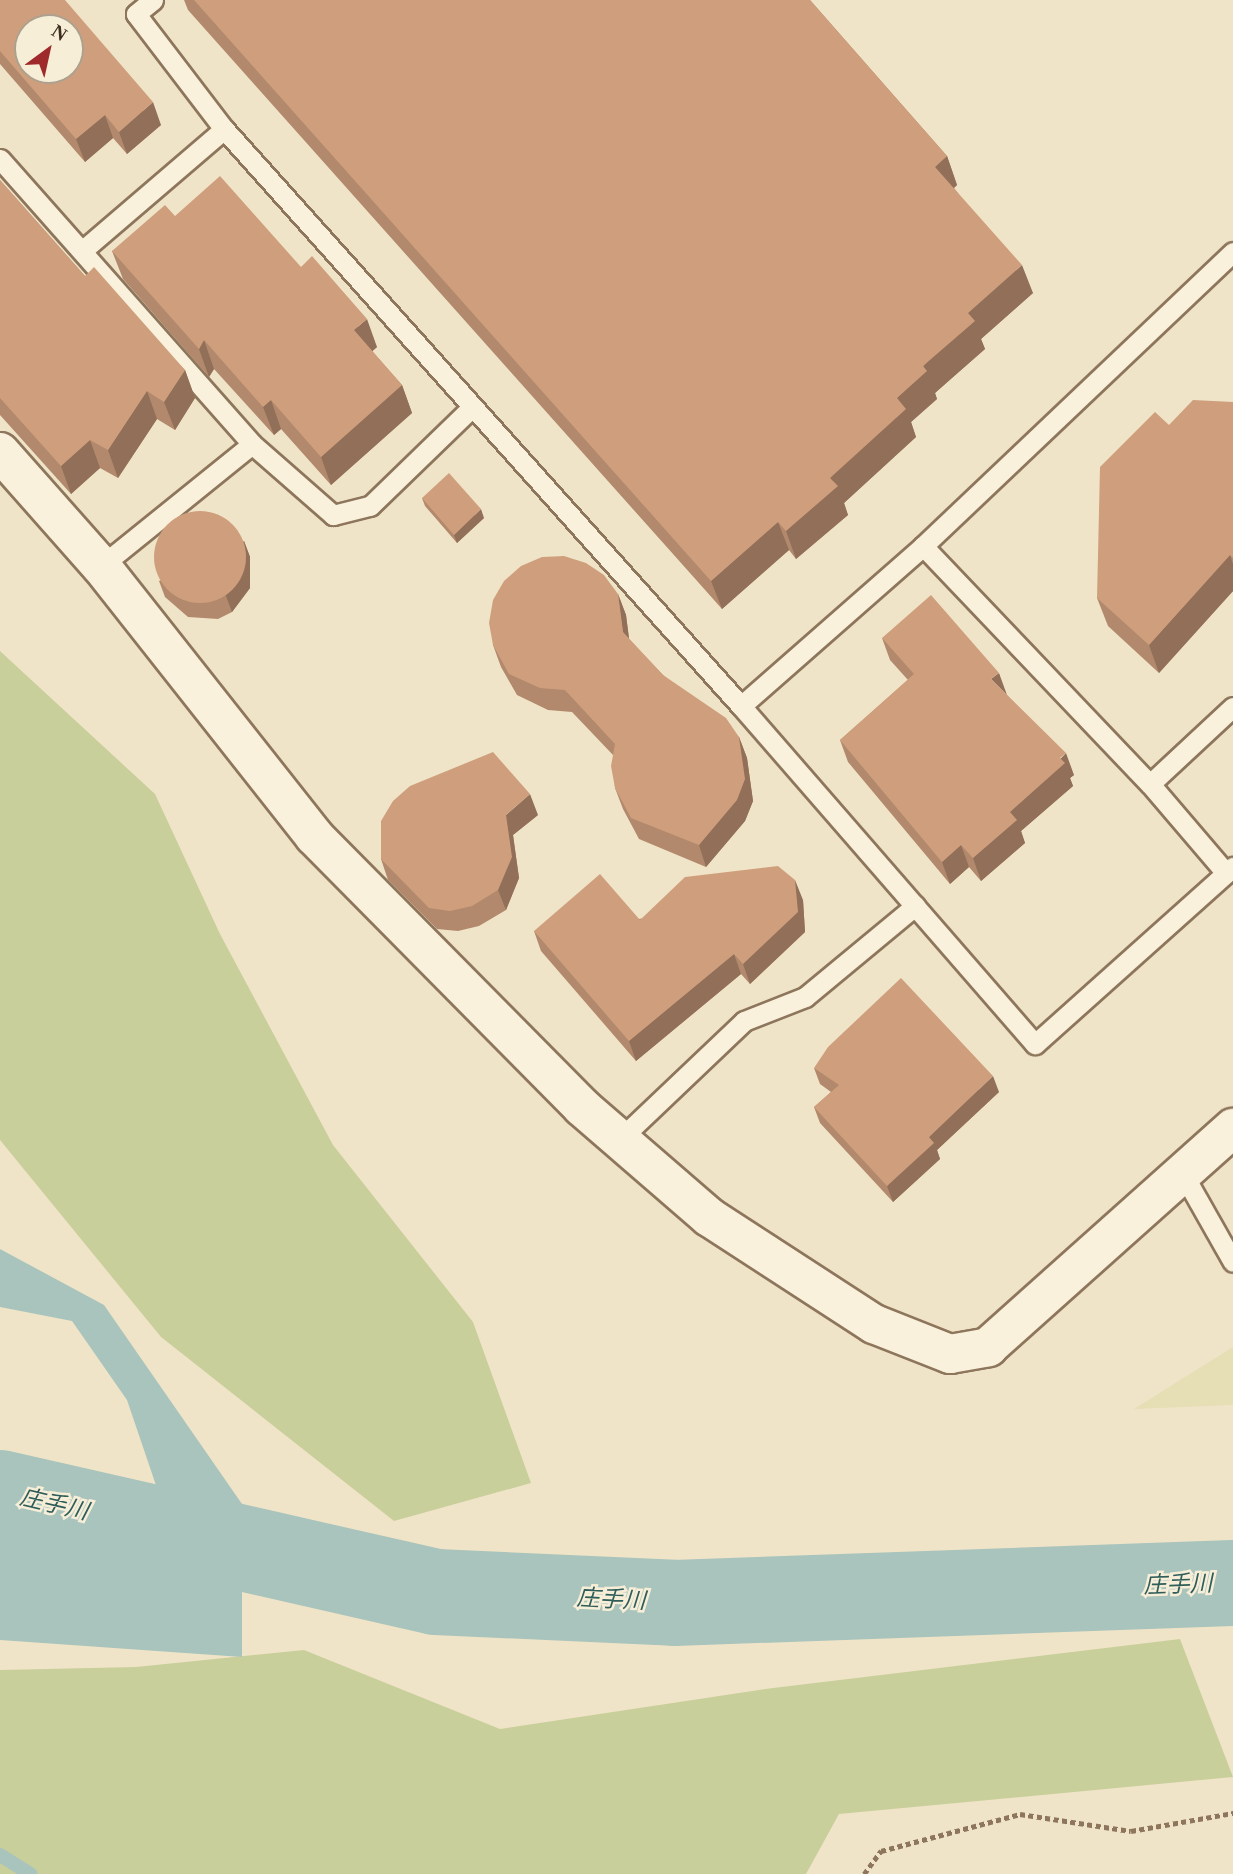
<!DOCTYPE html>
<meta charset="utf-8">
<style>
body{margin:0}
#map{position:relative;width:1233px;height:1874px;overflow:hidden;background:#f0e4c8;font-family:"Times New Roman","Noto Sans JP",serif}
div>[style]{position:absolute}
.farmland>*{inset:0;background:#e6deb5}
.green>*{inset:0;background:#c9cf9b}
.water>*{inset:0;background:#a9c4bc}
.stream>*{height:14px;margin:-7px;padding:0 7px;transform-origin:7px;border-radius:7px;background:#a9c4bc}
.river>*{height:86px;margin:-43px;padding:0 43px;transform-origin:43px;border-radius:43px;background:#a9c4bc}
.path>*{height:4.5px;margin-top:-2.25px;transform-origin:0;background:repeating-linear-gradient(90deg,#8d765c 0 5px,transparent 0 8.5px)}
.roads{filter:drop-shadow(2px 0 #8d765c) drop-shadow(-2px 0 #8d765c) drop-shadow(0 2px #8d765c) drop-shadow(0 -2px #8d765c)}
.service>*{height:19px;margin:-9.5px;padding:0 9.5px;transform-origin:9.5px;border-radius:9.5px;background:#faf1dc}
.minor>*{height:38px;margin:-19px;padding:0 19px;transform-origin:19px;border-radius:19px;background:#faf1dc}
.wall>*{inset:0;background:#b2896c}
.shaded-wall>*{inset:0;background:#916f58}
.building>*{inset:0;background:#cf9f7d}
.round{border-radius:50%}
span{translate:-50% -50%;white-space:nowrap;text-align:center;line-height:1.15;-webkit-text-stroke:5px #f7eed8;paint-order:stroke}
.water-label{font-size:23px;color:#2f5d5a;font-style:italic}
.north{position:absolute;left:14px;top:14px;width:70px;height:70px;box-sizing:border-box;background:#f7eed8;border:2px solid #ada18e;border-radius:50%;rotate:33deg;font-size:19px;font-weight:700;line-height:28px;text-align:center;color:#3d2e20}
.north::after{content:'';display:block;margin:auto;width:24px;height:32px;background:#9e2a2b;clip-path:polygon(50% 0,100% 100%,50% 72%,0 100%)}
</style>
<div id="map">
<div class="farmland">
<i style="clip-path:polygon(1233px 1347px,1233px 1405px,1134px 1409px)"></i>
</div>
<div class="green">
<i style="clip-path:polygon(0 651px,155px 794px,220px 934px,333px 1145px,473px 1322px,531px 1483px,394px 1521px,161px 1337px,0 1140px)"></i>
<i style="clip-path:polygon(1180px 1639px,1233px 1777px,839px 1814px,806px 1874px,0 1874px,0 1670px,136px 1667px,304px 1650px,500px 1729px,765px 1689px)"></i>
</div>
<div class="water">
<i style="clip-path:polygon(0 1249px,104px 1305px,242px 1504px,242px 1657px,0 1640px,0 1470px,83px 1495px,162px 1503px,127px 1400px,72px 1321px,0 1307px)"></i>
</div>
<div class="stream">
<i style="left:0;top:1855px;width:36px;rotate:32deg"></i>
</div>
<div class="river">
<i style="left:0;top:1493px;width:447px;rotate:12.8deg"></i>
<i style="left:436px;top:1592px;width:238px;rotate:2.6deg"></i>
<i style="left:674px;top:1603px;width:559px;rotate:-2.05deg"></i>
</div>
<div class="path">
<i style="left:864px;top:1874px;width:29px;rotate:-54deg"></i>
<i style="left:881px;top:1851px;width:144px;rotate:-14.9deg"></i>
<i style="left:1020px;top:1814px;width:112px;rotate:8.7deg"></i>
<i style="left:1131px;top:1831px;width:104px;rotate:-10deg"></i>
</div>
<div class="roads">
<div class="service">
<i style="left:153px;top:0;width:22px;rotate:141deg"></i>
<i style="left:136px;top:14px;width:145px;rotate:52.6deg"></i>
<i style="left:224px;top:129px;width:775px;rotate:48.14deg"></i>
<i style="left:741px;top:706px;width:448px;rotate:49deg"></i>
<i style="left:1035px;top:1044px;width:266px;rotate:-41.8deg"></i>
<i style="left:0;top:159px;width:380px;rotate:48.5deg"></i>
<i style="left:252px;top:444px;width:108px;rotate:41.2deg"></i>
<i style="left:333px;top:515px;width:38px;rotate:-14deg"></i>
<i style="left:370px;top:506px;width:141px;rotate:-44.1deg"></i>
<i style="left:83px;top:250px;width:186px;rotate:-40.6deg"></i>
<i style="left:923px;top:546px;width:329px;rotate:46.4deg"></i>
<i style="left:1150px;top:784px;width:113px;rotate:-42.9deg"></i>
<i style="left:101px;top:566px;width:194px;rotate:-38.9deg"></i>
<i style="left:741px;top:706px;width:242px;rotate:-41.3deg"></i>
<i style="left:923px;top:546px;width:427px;rotate:-43.5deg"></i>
<i style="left:1150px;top:784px;width:117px;rotate:49.5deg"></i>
<i style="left:618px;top:1141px;width:174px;rotate:-43.6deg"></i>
<i style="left:744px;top:1021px;width:66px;rotate:-21.5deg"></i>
<i style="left:805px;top:997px;width:143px;rotate:-39.6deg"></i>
<i style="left:1182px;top:1172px;width:103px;rotate:60.5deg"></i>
</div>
<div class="minor">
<i style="left:0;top:452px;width:152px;rotate:48.5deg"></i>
<i style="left:101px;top:566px;width:344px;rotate:51.7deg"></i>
<i style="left:314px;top:836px;width:381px;rotate:45.3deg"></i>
<i style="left:582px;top:1107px;width:168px;rotate:40.9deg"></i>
<i style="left:709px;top:1217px;width:197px;rotate:33deg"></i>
<i style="left:874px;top:1324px;width:82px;rotate:21.5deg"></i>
<i style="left:950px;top:1354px;width:39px;rotate:-10deg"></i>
<i style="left:988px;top:1347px;width:329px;rotate:-41.8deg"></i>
</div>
</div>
<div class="wall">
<i style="clip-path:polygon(0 0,161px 125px,127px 154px,113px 138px,85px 162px,0 64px)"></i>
<i style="clip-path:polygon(184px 0,810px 0,947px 156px,957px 185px,954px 188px,1033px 293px,981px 339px,985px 349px,935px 393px,937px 399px,911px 422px,916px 437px,844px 503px,848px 515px,796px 559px,789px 550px,722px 609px,188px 10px)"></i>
<i style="clip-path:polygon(0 180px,85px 276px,185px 370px,195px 398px,175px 430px,157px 419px,118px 478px,100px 468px,71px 494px,0 415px)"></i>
<i style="clip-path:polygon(175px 216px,301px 267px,377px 347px,372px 351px,402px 385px,412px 413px,331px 485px,281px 429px,274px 435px,214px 369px,209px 377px,123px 279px,112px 251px)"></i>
<i style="clip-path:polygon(1233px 402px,1233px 591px,1159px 673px,1108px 626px,1097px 598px,1169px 425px)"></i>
<i style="clip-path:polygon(422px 498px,484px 518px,457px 543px,425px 506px)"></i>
<i style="clip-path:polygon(244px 541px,250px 557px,250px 588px,232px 612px,218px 619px,188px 617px,165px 597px,159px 581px)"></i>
<i style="clip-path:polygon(618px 594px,626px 615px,629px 639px,663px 675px,739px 737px,747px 758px,753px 801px,745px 821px,706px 867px,639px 839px,623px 809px,615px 788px,613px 755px,572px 712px,548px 710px,517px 695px,501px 667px,493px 645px)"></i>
<i style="clip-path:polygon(882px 638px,1007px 695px,1074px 775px,1070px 778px,1073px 786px,1021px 831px,1025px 843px,981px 881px,969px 867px,950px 884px,848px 762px,840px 740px,908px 680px,890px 660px)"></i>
<i style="clip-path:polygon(538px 815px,513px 835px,519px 878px,506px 910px,479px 926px,458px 931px,437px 929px,388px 880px,381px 859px)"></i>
<i style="clip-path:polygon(803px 900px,805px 932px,750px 984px,741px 974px,636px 1061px,541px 951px,534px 931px)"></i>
<i style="clip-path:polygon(814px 1068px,999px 1092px,937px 1150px,940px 1159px,893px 1202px,820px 1123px,814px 1107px,831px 1092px,820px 1084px)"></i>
</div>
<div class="shaded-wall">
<i style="clip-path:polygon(153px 102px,161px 125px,127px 154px,119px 132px)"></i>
<i style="clip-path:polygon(105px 115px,113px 138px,85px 162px,76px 139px)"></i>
<i style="clip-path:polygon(947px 156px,957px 185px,946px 195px,935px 167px)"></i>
<i style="clip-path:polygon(1022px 265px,1033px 293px,981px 339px,985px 349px,935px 393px,937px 399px,911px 422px,916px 437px,844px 503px,848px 515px,796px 559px,786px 531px,968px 313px)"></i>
<i style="clip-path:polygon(367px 319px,377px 347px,364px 359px,354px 330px)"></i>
<i style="clip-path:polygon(204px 340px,214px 369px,209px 377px,199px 349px)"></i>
<i style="clip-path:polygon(185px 370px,195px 398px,175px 430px,164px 402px)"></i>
<i style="clip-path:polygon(402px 385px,412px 413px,331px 485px,321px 457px)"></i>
<i style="clip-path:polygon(147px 391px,157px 419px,118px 478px,108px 450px)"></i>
<i style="clip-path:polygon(271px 400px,281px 429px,274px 435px,263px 407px)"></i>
<i style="clip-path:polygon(90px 440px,100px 468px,71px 494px,61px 466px)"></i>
<i style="clip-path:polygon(481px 509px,484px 518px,457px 543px,454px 535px)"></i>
<i style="clip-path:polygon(778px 522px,789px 550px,722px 609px,711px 581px)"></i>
<i style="clip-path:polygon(244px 541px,250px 557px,250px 588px,232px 612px,226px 596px)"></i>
<i style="clip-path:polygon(1230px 555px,1233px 564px,1233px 591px,1159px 673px,1149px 645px)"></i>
<i style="clip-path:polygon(618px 594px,626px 615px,631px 654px,623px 632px)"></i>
<i style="clip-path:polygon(999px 673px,1007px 695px,991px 679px)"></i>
<i style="clip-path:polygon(739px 737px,747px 758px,753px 801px,745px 821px,706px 867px,699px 845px)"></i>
<i style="clip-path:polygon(1066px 753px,1074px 775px,1070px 778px,1073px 786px,1021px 831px,1025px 843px,981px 881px,973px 858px,1010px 812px)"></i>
<i style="clip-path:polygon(530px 794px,538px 815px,513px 835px,519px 878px,506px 910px,498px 890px,506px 815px)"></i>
<i style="clip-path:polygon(961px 845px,969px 867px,950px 884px,942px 862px)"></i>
<i style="clip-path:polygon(795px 880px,803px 900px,805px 932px,750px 984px,743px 964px)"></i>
<i style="clip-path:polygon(734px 954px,741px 974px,636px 1061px,629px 1041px)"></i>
<i style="clip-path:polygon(993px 1076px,999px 1092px,937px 1150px,940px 1159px,893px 1202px,887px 1186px,929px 1137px)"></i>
</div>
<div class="building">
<i style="clip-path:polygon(evenodd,0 0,65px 0,153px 102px,119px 132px,105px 115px,76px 139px,0 51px,0 0,28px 28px,70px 28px,70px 70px,28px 70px,28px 28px)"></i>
<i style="clip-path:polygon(194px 0,810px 0,947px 156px,935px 167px,1022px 265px,968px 313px,975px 321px,923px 366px,927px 371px,897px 398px,906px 409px,830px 478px,838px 486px,786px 531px,778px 522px,711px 581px)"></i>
<i style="clip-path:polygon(220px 176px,301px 267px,312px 256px,367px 319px,354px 330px,402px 385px,321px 457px,271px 400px,263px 407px,204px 340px,199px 349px,112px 251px,165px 205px,175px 216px)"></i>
<i style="clip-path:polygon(0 180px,85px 276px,94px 267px,185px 370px,164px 402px,147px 391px,108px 450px,90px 440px,61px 466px,0 398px)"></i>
<i style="clip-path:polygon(1193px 400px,1233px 402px,1233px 558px,1230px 555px,1149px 645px,1097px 598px,1100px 467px,1155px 412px,1169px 425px)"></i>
<i style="clip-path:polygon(449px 473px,481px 509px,454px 535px,422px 498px)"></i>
<i class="round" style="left:154px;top:511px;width:92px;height:92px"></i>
<i style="clip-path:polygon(564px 556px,586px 563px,604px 575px,618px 594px,623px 632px,663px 675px,726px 718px,739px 737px,745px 779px,737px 800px,699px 845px,631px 818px,615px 788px,611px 766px,615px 744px,565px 690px,540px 688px,509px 674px,493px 645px,489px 623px,493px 600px,504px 581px,521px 566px,542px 557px)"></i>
<i style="clip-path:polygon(931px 595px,999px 673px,991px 679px,1066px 753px,1060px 758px,1065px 763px,1010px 812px,1017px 820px,973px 858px,961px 845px,942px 862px,840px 740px,914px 674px,882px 638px)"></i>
<i style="clip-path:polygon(493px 752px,530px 794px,506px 815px,512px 857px,498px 890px,472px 906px,450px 911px,429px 908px,381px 859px,381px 821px,393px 801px,410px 786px)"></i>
<i style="clip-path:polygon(778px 866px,795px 880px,798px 912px,743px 964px,734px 954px,629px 1041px,534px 931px,600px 874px,640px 920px,685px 877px)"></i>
<i style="clip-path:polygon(901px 978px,993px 1076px,929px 1137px,934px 1143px,887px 1186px,814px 1107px,839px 1085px,814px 1068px,828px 1047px)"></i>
</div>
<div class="water-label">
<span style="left:54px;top:1505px;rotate:13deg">庄手川</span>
<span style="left:1178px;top:1585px;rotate:-2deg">庄手川</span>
<span style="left:611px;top:1600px;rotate:3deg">庄手川</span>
</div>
<div class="north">N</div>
</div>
